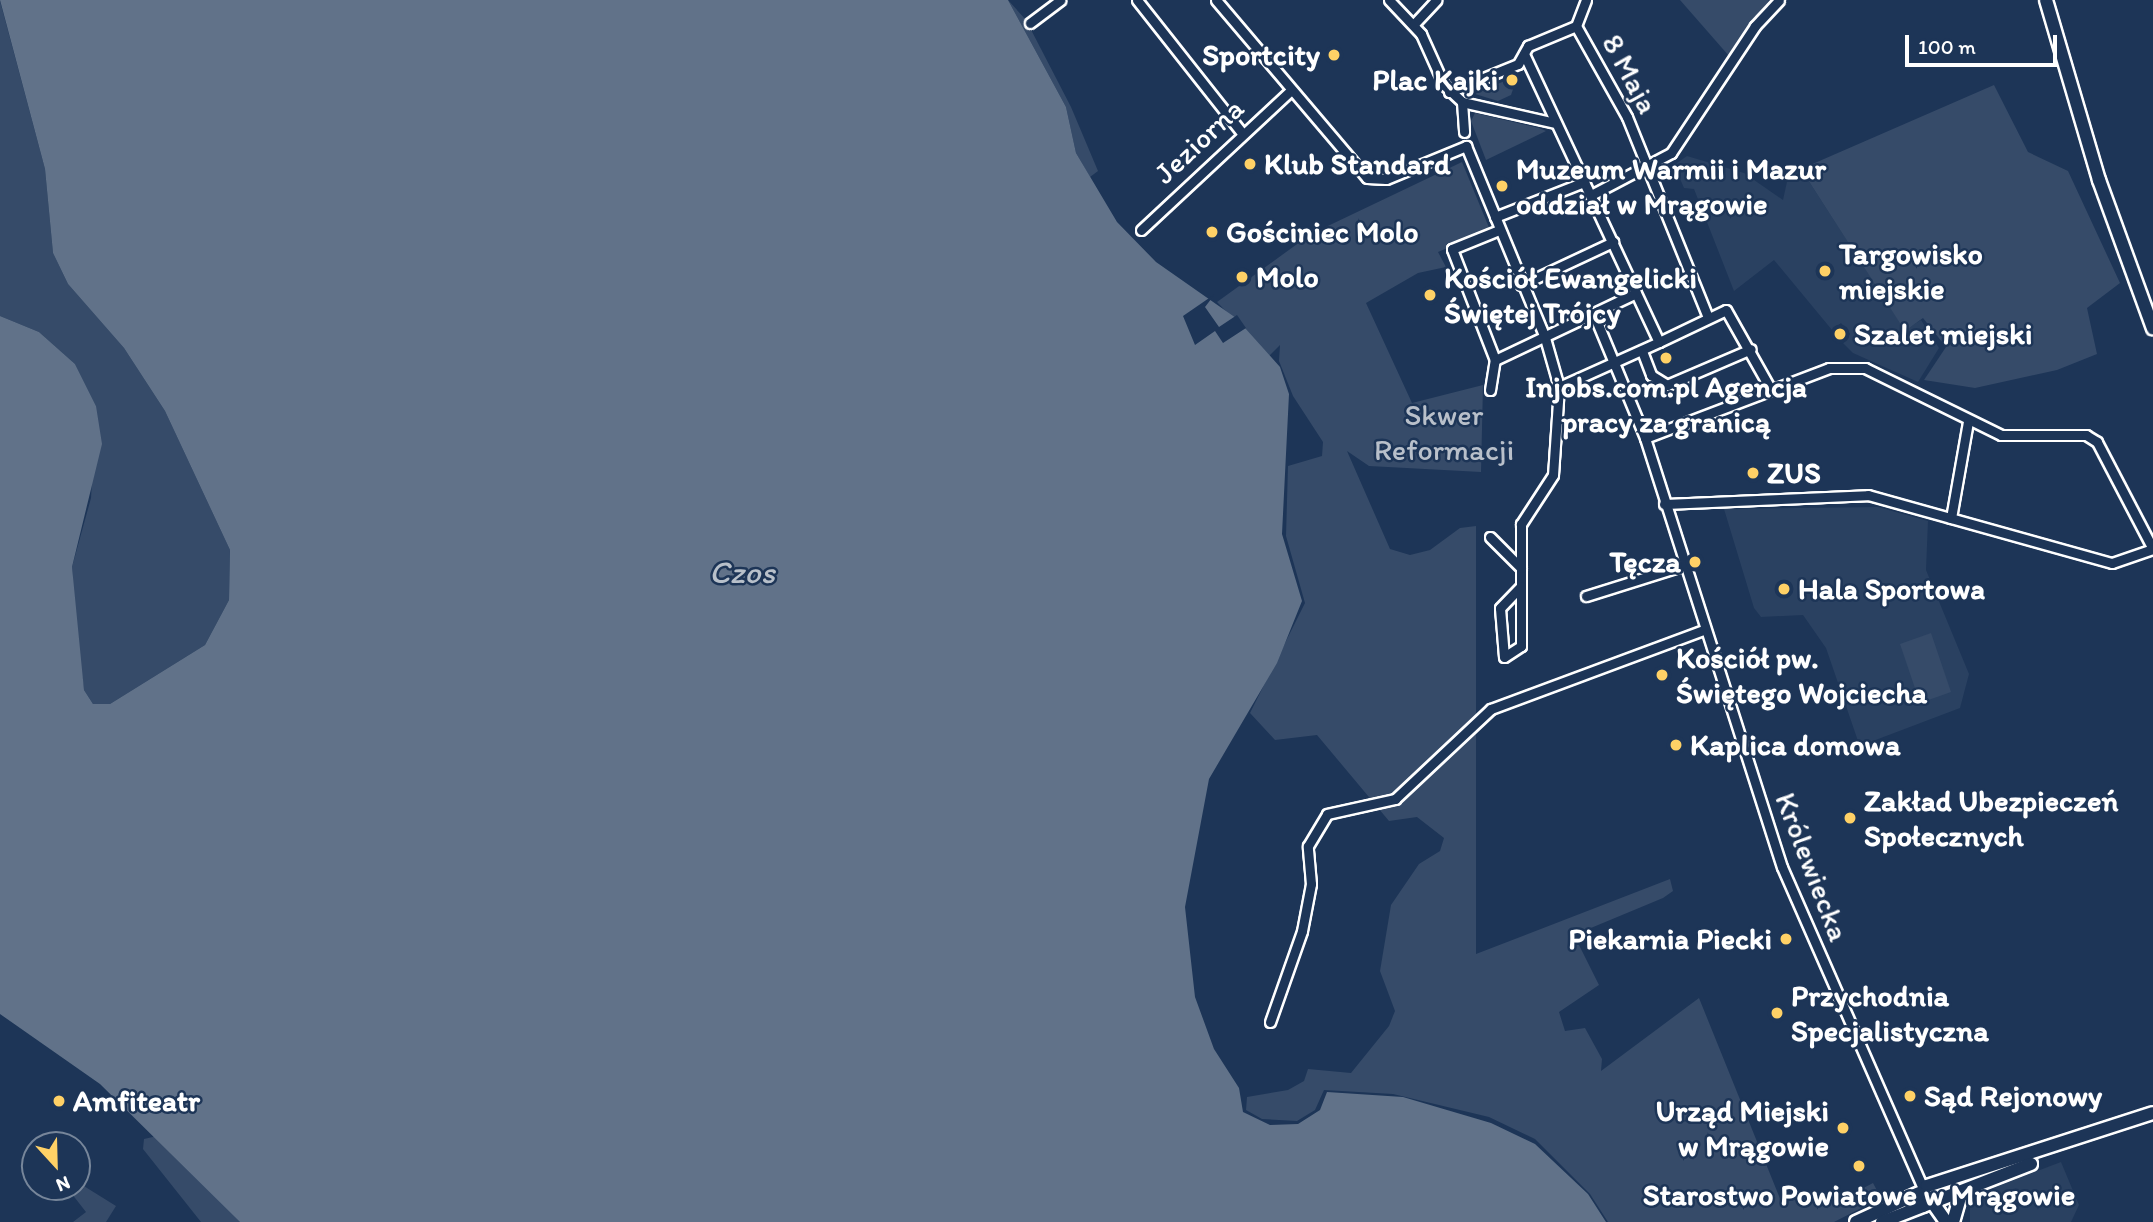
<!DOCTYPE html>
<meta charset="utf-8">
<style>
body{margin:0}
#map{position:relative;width:2153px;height:1222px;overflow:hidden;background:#1d3557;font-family:Itim,sans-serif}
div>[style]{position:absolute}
.built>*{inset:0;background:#2a4161}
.green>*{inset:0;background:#364b69}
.water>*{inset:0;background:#617289}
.pier>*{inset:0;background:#1d3557}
.roads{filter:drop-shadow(2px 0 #fff) drop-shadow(-2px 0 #fff) drop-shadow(0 2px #fff) drop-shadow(0 -2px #fff)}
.street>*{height:9px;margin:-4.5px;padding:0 4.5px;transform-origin:4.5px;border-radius:4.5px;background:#1d3557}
.secondary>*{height:12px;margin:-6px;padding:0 6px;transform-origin:6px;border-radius:6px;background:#1d3557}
.dots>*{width:19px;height:19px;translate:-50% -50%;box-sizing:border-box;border:4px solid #1d3557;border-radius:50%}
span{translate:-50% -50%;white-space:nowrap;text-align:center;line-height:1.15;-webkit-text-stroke:5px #1d3557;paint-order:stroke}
.poi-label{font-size:30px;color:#fff;font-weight:700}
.right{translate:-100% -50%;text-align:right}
.left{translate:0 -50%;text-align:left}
.street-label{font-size:30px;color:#fff}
.park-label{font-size:30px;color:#b9c0ca}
.water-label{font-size:32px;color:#b8c0ca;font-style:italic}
.north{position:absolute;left:21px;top:1131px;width:70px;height:70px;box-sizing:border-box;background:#1d3557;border:2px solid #77869a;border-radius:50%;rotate:158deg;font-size:19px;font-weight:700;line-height:28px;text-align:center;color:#fff}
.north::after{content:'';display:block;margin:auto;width:24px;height:32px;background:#ffd166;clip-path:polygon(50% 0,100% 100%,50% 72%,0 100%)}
.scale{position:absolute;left:1905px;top:35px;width:152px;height:32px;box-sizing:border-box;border:4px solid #fff;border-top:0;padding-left:9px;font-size:21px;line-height:24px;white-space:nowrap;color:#fff;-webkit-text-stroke:5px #1d3557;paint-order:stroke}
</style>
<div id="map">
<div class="built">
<i style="clip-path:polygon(1687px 156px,1744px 173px,1783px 200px,1790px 168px,1801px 169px,1905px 330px,1921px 320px,1939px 348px,1918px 382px,1853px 353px,1842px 342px,1850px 334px,1841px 323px,1832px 330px,1774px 260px,1734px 291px,1694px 189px,1684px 188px,1674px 165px)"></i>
<i style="clip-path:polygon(1878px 507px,1928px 521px,1926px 570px,1969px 674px,1960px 708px,1865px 744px,1858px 741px,1826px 648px,1803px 615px,1761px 617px,1754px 608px,1724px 509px)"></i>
<i style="clip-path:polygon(2061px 1162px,2079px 1205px,2071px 1222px,1970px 1222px,1970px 1206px,1988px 1190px)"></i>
</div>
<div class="green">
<i style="clip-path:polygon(1008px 0,1026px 20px,1071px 107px,1098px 171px,1090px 177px,1076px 153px,1066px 107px)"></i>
<i style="clip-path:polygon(1680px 0,1769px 0,1729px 56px)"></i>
<i style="clip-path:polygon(0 1px,45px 169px,53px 253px,68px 284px,124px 348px,165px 411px,230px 550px,229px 600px,205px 645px,110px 704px,93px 704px,84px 690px,75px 628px,72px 567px,91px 498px,96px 406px,75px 364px,39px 332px,0 316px)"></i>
<i style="clip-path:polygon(1518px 75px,1511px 95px,1498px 101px,1475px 94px)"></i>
<i style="clip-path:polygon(1994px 85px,2028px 152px,2068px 171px,2120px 283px,2087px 308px,2097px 354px,2057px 370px,1975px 388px,1924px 380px,1946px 347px,1923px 318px,1905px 331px,1801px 169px)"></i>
<i style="clip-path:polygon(1475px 113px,1539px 128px,1546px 131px,1486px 160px,1471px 121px)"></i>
<i style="clip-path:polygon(1462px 162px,1490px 230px,1438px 252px,1446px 267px,1418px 273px,1366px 303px,1412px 403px,1483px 385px,1481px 472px,1369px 466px,1347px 451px,1390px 549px,1410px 555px,1430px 550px,1460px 528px,1476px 526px,1476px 954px,1670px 879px,1673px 891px,1663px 898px,1574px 935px,1599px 985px,1559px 1012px,1565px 1031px,1585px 1028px,1602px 1059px,1601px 1071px,1699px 998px,1781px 1201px,1835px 1191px,1846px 1197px,1873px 1183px,1881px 1198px,1834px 1222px,1608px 1222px,1590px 1194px,1535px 1139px,1489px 1117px,1393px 1094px,1324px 1090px,1315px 1110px,1297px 1121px,1262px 1119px,1246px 1110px,1247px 1097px,1288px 1090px,1304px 1081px,1308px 1069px,1351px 1073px,1389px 1026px,1395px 1011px,1380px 971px,1391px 905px,1419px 864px,1440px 851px,1444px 838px,1417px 817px,1389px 821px,1317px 735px,1275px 740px,1250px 713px,1305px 603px,1286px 536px,1288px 466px,1322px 456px,1323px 442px,1293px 396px,1279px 361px,1280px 345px,1269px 356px,1217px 302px,1311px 234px)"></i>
<i style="clip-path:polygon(1931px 633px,1951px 692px,1920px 703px,1900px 644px)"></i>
<i style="clip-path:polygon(157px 1136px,179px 1159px,240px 1222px,201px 1222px,143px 1149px,144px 1139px)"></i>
<i style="clip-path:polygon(79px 1183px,116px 1206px,106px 1222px,73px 1222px,86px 1212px,68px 1189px)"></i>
</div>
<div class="water">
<i style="clip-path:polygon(0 0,1008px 0,1066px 107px,1076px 153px,1117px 222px,1156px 262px,1236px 318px,1280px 367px,1289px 394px,1282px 534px,1302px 601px,1277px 663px,1209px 779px,1185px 907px,1195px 997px,1214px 1049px,1239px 1088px,1243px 1112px,1270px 1125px,1298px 1124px,1320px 1110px,1327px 1092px,1403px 1097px,1491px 1123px,1535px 1144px,1588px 1194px,1606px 1222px,240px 1222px,100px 1084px,0 1014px,0 316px,39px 332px,75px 364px,96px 406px,102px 444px,72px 567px,84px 690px,93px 704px,110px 704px,205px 645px,229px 600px,230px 550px,165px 411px,124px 348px,68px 284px,53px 253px,45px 169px)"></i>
</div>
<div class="pier">
<i style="clip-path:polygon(1215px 294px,1205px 307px,1219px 327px,1237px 315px,1246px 328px,1223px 343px,1215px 331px,1195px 345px,1183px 316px)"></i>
</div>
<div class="roads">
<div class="street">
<i style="left:1137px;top:0;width:169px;rotate:51.7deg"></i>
<i style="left:1216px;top:0;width:233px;rotate:49.7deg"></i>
<i style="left:1367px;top:178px;width:19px;rotate:3deg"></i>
<i style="left:1386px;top:179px;width:87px;rotate:-22.4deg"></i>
<i style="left:1466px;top:146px;width:208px;rotate:67.6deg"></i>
<i style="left:1545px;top:338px;width:51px;rotate:74.1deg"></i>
<i style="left:1559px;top:387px;width:88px;rotate:93.9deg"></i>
<i style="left:1553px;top:475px;width:59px;rotate:123.1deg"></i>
<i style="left:1521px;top:524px;width:122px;rotate:90deg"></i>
<i style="left:1521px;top:646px;width:20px;rotate:147deg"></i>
<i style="left:1504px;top:657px;width:49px;rotate:-94.7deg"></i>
<i style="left:1500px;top:608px;width:30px;rotate:-46deg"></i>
<i style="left:1389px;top:0;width:47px;rotate:46.7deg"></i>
<i style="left:1421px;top:34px;width:56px;rotate:65.7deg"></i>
<i style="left:1444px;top:85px;width:25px;rotate:43deg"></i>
<i style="left:1462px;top:102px;width:95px;rotate:12.7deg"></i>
<i style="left:1030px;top:23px;width:38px;rotate:-37deg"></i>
<i style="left:1414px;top:24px;width:33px;rotate:-47deg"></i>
<i style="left:1576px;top:26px;width:104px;rotate:60.7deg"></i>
<i style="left:1627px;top:117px;width:214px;rotate:68deg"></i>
<i style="left:1576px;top:26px;width:28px;rotate:-69deg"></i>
<i style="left:1524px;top:54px;width:318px;rotate:64.9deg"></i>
<i style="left:1659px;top:342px;width:110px;rotate:155.8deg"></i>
<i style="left:1449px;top:92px;width:74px;rotate:-22.1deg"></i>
<i style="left:1518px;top:64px;width:21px;rotate:-61deg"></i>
<i style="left:1528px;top:46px;width:52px;rotate:-22.6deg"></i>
<i style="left:1462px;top:102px;width:30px;rotate:86deg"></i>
<i style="left:1593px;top:194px;width:88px;rotate:-27.7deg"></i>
<i style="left:1671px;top:153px;width:152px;rotate:-56.5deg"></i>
<i style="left:1755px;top:26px;width:35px;rotate:-47deg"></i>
<i style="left:1495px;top:217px;width:96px;rotate:-21.5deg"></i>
<i style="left:1141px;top:230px;width:205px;rotate:-43deg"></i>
<i style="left:1521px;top:285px;width:102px;rotate:-25.1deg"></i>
<i style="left:1595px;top:317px;width:131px;rotate:67.5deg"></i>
<i style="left:1645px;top:438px;width:450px;rotate:72.3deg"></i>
<i style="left:1782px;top:867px;width:351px;rotate:66.3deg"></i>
<i style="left:1659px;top:342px;width:74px;rotate:-25.5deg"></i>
<i style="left:1726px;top:310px;width:90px;rotate:60.6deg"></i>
<i style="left:1642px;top:351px;width:26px;rotate:69deg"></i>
<i style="left:1651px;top:375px;width:19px;rotate:32deg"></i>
<i style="left:1667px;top:385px;width:91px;rotate:-23.2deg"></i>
<i style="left:1495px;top:360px;width:119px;rotate:-111.2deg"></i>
<i style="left:1452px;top:249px;width:51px;rotate:-22deg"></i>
<i style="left:1495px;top:360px;width:156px;rotate:-25.4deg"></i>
<i style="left:1490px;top:390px;width:30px;rotate:-81deg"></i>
<i style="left:1645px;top:438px;width:197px;rotate:-20.8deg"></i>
<i style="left:1829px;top:368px;width:36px"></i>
<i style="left:1865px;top:368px;width:152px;rotate:26.2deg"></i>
<i style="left:2001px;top:435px;width:85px"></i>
<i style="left:2086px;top:435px;width:13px;rotate:32deg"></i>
<i style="left:2097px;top:442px;width:121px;rotate:62.4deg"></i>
<i style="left:1664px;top:504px;width:204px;rotate:-2.5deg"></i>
<i style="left:1868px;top:495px;width:253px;rotate:15.6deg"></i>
<i style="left:2112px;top:563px;width:43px;rotate:-18.9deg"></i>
<i style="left:1951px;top:518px;width:97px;rotate:-80deg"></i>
<i style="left:1490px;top:537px;width:44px;rotate:45deg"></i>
<i style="left:1586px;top:596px;width:101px;rotate:-17.4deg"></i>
<i style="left:1270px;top:1022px;width:96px;rotate:-70.6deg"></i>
<i style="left:1302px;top:931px;width:48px;rotate:-79.2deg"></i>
<i style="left:1311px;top:884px;width:38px;rotate:-95deg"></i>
<i style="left:1308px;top:846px;width:37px;rotate:-59deg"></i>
<i style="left:1327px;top:814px;width:70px;rotate:-12.4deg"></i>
<i style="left:1395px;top:799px;width:132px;rotate:-43.2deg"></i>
<i style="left:1491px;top:709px;width:226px;rotate:-20.4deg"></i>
</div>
<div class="secondary">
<i style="left:2046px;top:0;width:188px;rotate:73.6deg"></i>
<i style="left:2099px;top:180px;width:158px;rotate:70deg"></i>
<i style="left:1923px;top:1206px;width:11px;rotate:-117deg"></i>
<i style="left:1918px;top:1196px;width:13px;rotate:-48deg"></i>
<i style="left:1927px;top:1186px;width:237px;rotate:-17.9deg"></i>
<i style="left:1935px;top:1206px;width:19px;rotate:55deg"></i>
<i style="left:1856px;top:1222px;width:69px;rotate:-24.7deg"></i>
<i style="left:1882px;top:1222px;width:160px;rotate:-21.3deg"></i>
<i style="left:1953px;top:1222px;width:29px;rotate:-74deg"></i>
</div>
</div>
<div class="dots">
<i style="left:1334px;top:55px;background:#ffd166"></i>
<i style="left:1512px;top:80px;background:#ffd166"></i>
<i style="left:1250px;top:164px;background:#ffd166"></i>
<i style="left:1502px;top:186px;background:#ffd166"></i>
<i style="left:1212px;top:232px;background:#ffd166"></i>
<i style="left:1825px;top:271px;background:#ffd166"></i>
<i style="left:1242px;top:277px;background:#ffd166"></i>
<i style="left:1430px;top:295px;background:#ffd166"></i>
<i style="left:1840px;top:334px;background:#ffd166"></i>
<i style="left:1666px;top:358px;background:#ffd166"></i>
<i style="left:1753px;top:473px;background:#ffd166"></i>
<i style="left:1695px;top:562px;background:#ffd166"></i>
<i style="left:1784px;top:589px;background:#ffd166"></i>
<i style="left:1662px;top:675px;background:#ffd166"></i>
<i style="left:1676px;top:745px;background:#ffd166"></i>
<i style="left:1850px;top:818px;background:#ffd166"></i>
<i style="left:1786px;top:939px;background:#ffd166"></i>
<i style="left:1777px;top:1013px;background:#ffd166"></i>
<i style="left:1910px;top:1096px;background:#ffd166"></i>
<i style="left:59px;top:1101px;background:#ffd166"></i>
<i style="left:1843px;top:1128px;background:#ffd166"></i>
<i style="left:1859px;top:1166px;background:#ffd166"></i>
</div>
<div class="poi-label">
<span class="right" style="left:1320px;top:55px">Sportcity</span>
<span class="right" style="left:1498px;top:80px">Plac Kajki</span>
<span class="left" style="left:1264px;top:164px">Klub Standard</span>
<span class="left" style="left:1516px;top:186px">Muzeum Warmii i Mazur<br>oddział w Mrągowie</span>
<span class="left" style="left:1226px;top:232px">Gościniec Molo</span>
<span class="left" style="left:1839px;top:271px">Targowisko<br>miejskie</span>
<span class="left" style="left:1256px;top:277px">Molo</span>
<span class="left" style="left:1444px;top:295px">Kościół Ewangelicki<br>Świętej Trójcy</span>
<span class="left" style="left:1854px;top:334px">Szalet miejski</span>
<span style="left:1666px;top:404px">Injobs.com.pl Agencja<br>pracy za granicą</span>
<span class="left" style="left:1767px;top:473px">ZUS</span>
<span class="right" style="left:1681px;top:562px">Tęcza</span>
<span class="left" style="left:1798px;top:589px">Hala Sportowa</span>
<span class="left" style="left:1676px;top:675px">Kościół pw.<br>Świętego Wojciecha</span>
<span class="left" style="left:1690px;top:745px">Kaplica domowa</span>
<span class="left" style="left:1864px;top:818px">Zakład Ubezpieczeń<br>Społecznych</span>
<span class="right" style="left:1772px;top:939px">Piekarnia Piecki</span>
<span class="left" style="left:1791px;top:1013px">Przychodnia<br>Specjalistyczna</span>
<span class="left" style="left:1924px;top:1096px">Sąd Rejonowy</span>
<span class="left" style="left:73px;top:1101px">Amfiteatr</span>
<span class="right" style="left:1829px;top:1128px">Urząd Miejski<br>w Mrągowie</span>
<span style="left:1859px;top:1195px">Starostwo Powiatowe w Mrągowie</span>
</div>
<div class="street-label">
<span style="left:1630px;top:74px;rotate:62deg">8 Maja</span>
<span style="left:1199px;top:141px;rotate:-43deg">Jeziorna</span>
<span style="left:1812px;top:867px;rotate:69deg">Królewiecka</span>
</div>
<div class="park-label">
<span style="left:1444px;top:432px">Skwer<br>Reformacji</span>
</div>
<div class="water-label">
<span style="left:742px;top:572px">Czos</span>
</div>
<div class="north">N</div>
<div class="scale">100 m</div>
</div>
